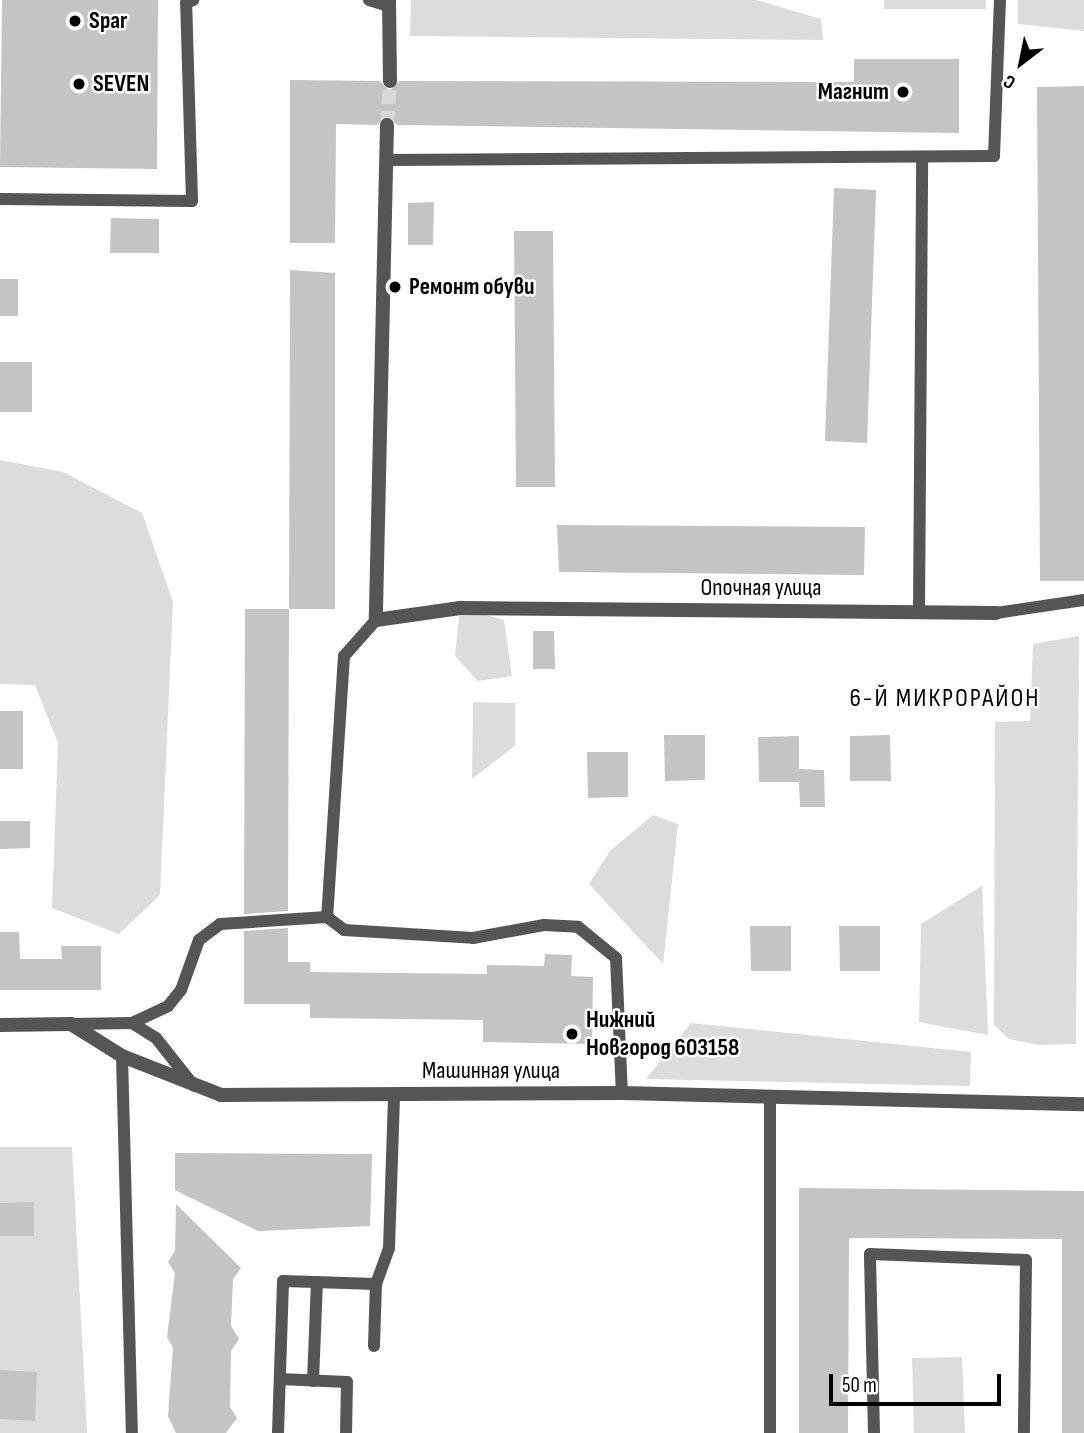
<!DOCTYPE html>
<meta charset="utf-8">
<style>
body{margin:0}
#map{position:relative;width:1084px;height:1433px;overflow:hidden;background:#fff;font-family:"Sofia Sans Condensed",sans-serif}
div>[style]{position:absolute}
.green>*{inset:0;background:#dcdcdc}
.building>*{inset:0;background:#c4c4c4}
.minor-tunnel>*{height:14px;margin-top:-7px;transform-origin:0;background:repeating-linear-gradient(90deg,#d9d9d9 0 14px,transparent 0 21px)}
.service>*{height:12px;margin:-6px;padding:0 6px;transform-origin:6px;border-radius:6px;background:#555}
.minor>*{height:14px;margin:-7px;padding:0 7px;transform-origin:7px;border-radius:7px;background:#555}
.dots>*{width:19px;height:19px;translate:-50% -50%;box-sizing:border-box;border:4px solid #fff;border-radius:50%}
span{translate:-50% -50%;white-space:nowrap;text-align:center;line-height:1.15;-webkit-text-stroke:5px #fff;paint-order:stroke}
.poi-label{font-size:24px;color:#000;font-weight:700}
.left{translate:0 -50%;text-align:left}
.right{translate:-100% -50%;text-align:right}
.street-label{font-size:24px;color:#000}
.neighbourhood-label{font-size:26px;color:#000;letter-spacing:2px}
.north{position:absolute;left:986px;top:28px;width:70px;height:70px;-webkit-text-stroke:5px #fff;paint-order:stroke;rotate:212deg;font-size:19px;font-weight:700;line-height:28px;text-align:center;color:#000}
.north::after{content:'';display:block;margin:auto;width:24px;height:32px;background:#000;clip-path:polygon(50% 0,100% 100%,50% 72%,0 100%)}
.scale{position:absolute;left:829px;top:1374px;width:172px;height:32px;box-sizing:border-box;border:4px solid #000;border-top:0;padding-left:9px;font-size:21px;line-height:24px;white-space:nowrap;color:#000;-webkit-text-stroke:5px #fff;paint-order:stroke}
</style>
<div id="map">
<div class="green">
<i style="clip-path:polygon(411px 0,756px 0,821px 19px,823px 40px,410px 36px)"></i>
<i style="clip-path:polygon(884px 0,986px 0,986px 9px,884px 9px)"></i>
<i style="clip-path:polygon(1018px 0,1084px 0,1084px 31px,1018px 24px)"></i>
<i style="clip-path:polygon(0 460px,63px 472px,142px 513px,173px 602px,160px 895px,119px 934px,52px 908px,58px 743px,35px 685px,0 684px)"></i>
<i style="clip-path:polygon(460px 608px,504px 620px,512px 676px,478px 681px,455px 656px)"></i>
<i style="clip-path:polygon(1079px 636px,1076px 1044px,1039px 1045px,1009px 1039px,994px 1025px,995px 722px,1030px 721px,1033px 644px)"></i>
<i style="clip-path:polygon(473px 702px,515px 703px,515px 746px,472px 779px)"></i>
<i style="clip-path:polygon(653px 815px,678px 824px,663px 964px,589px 884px,610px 851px)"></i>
<i style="clip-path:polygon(982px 886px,988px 1035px,919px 1022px,921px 924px)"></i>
<i style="clip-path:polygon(691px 1023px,971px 1052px,970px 1086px,646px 1079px)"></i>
<i style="clip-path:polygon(0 1147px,72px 1147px,87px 1433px,0 1433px)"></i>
<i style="clip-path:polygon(962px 1357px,965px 1433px,914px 1433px,912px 1358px)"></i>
</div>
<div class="building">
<i style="clip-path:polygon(2px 0,158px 0,157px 169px,0 167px)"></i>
<i style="clip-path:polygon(854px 59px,959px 59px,959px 133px,397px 125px,387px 115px,377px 125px,336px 124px,335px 243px,290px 243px,290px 80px,380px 81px,389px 91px,400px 81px,854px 82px)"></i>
<i style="clip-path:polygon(1084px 86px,1084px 581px,1040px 581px,1037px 87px)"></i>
<i style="clip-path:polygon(834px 188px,876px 190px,867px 443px,825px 441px)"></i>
<i style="clip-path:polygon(434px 202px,433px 245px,408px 245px,408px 203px)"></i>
<i style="clip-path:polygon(111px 218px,159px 219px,159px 253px,110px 253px)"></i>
<i style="clip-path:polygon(514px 231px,553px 231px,555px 487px,516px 487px)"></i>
<i style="clip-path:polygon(290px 270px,335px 273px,335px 609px,289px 609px)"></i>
<i style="clip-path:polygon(0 279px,18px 279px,18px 316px,0 316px)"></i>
<i style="clip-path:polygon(0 362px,32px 362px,32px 412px,0 412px)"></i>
<i style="clip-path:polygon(557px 525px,865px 527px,864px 575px,559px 572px)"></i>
<i style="clip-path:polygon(245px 609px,289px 609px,288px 911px,244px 914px)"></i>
<i style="clip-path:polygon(533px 631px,554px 631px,555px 669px,533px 669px)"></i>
<i style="clip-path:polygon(0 711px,23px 711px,23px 769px,0 769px)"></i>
<i style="clip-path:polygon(664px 735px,705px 735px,705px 780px,665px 781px)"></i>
<i style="clip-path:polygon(890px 735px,891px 781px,850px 781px,850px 736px)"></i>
<i style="clip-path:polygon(799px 736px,799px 769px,824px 770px,825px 807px,800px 807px,799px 782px,759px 782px,758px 737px)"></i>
<i style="clip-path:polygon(587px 752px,628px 752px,628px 797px,588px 798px)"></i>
<i style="clip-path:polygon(0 821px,30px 821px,30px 848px,0 849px)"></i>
<i style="clip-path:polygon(750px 926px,791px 926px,791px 971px,751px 971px)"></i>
<i style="clip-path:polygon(839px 926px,880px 926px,880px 971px,840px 971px)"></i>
<i style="clip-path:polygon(288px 928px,288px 962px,310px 962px,310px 972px,487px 974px,487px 965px,544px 966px,545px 954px,572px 955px,571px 976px,593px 977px,592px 1044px,483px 1042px,483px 1020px,310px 1018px,310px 1004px,244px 1004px,244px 931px)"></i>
<i style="clip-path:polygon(0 932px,19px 932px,20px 959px,62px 959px,61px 946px,101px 946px,101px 990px,0 990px)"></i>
<i style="clip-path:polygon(175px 1153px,372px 1154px,370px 1226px,258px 1231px,175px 1190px)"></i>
<i style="clip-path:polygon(799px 1188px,1084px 1191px,1084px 1433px,1062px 1433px,1062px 1239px,849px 1238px,848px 1433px,799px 1433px)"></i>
<i style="clip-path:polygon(34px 1202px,34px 1236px,0 1236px,0 1203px)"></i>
<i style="clip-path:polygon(176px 1204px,241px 1268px,233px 1279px,231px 1326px,239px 1339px,231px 1351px,230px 1407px,237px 1418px,226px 1433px,176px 1433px,168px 1416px,173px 1348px,167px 1337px,175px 1273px,168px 1262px,175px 1251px)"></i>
<i style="clip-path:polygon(0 1370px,37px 1372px,35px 1421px,0 1419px)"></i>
</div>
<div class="minor-tunnel">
<i style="left:387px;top:125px;width:44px;rotate:-86.1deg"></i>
</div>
<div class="service">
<i style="left:369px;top:0;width:21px;rotate:17deg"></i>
<i style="left:387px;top:160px;width:607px;rotate:-0.38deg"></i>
<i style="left:994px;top:156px;width:156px;rotate:-87.8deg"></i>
<i style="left:0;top:199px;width:192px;rotate:0.6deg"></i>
<i style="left:192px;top:201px;width:198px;rotate:-91.7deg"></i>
<i style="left:186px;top:3px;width:8px;rotate:-23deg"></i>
<i style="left:919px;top:612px;width:455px;rotate:-89.6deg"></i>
<i style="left:996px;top:613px;width:89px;rotate:-8.4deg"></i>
<i style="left:376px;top:620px;width:48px;rotate:131.6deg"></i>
<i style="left:344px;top:656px;width:262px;rotate:93.7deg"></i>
<i style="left:327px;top:917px;width:21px;rotate:37deg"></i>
<i style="left:344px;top:930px;width:129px;rotate:3.5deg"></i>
<i style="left:473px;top:938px;width:72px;rotate:-10.4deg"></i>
<i style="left:544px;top:925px;width:34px;rotate:3deg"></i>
<i style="left:578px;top:927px;width:49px;rotate:39.2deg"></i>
<i style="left:616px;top:958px;width:135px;rotate:87.5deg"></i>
<i style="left:132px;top:1023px;width:28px;rotate:32deg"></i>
<i style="left:156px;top:1038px;width:61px;rotate:51.6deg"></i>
<i style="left:71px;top:1024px;width:61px;rotate:-0.9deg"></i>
<i style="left:132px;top:1023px;width:40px;rotate:-25deg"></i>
<i style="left:168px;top:1006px;width:21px;rotate:-51deg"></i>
<i style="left:181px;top:990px;width:53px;rotate:-70.2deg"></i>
<i style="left:199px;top:940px;width:26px;rotate:-37deg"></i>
<i style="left:220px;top:924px;width:107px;rotate:-3.7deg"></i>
<i style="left:122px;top:1056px;width:377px;rotate:88.5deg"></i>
<i style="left:374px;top:1346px;width:62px;rotate:-88.2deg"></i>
<i style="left:376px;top:1284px;width:38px;rotate:-70deg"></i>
<i style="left:389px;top:1248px;width:154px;rotate:-88.1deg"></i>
<i style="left:280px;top:1379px;width:67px;rotate:2.6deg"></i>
<i style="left:347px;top:1382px;width:51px;rotate:91.1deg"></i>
<i style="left:313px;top:1381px;width:99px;rotate:-87.7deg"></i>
<i style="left:278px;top:1433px;width:152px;rotate:-88.1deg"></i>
<i style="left:283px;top:1281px;width:93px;rotate:1.8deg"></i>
<i style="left:770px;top:1433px;width:335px;rotate:-90deg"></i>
<i style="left:874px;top:1433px;width:179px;rotate:-91.3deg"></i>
<i style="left:870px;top:1254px;width:156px;rotate:2.2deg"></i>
<i style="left:1026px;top:1260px;width:173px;rotate:90.7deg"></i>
</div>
<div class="minor">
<i style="left:389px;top:0;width:81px;rotate:89.3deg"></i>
<i style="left:387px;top:125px;width:495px;rotate:91.3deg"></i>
<i style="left:376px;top:620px;width:85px;rotate:-8.1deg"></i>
<i style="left:460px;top:608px;width:536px;rotate:0.53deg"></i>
<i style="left:0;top:1025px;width:71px;rotate:-0.8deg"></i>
<i style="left:71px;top:1024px;width:60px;rotate:32.1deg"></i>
<i style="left:122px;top:1056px;width:106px;rotate:21.5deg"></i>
<i style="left:221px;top:1095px;width:401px;rotate:-0.3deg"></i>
<i style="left:622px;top:1093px;width:462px;rotate:1.4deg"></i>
</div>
<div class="dots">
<i style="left:75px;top:21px;background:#000"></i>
<i style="left:79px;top:84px;background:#000"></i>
<i style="left:903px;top:92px;background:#000"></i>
<i style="left:395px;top:287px;background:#000"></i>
<i style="left:572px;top:1034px;background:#000"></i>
</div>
<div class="poi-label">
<span class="left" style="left:89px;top:21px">Spar</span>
<span class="left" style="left:93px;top:84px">SEVEN</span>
<span class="right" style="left:889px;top:92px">Магнит</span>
<span class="left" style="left:409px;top:287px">Ремонт обуви</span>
<span class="left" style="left:586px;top:1034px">Нижний<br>Новгород 603158</span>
</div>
<div class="street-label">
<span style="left:761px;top:588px">Опочная улица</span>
<span style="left:491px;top:1071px">Машинная улица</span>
</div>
<div class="neighbourhood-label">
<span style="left:945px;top:699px">6-Й МИКРОРАЙОН</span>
</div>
<div class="north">С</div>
<div class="scale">50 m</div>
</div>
